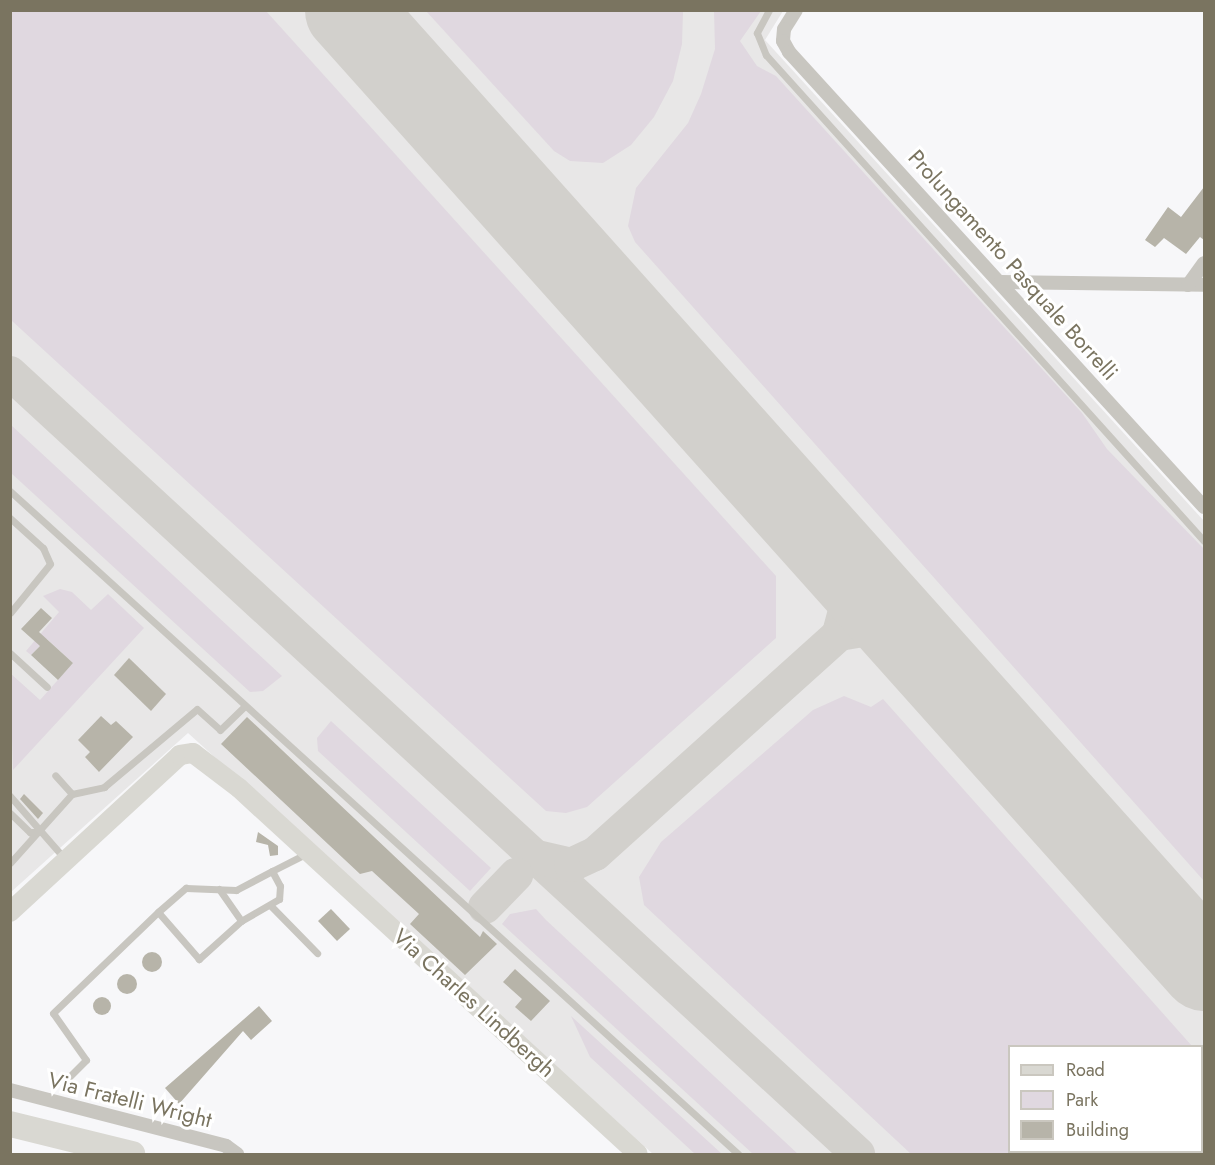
<!DOCTYPE html>
<style>
body{margin:0}
#map{position:relative;width:1215px;height:1165px;overflow:hidden;background:#f7f7f9;font-family:Jost,sans-serif}
div>[style]{position:absolute}
.built>*{inset:0;background:#e8e7e7}
.green>*{inset:0;background:#e0d8e0}
.taxiway>*{height:34px;margin:-17px;padding:0 17px;transform-origin:17px;border-radius:17px;background:#d2d0cc}
.runway>*{height:87px;margin:-43.5px;padding:0 43.5px;transform-origin:43.5px;border-radius:43.5px;background:#d2d0cc}
.building>*{inset:0;background:#b7b4a9}
.round{border-radius:50%}
.lane>*{height:7px;margin:-3.5px;padding:0 3.5px;transform-origin:3.5px;border-radius:3.5px;background:#c8c6c0}
.street>*{height:14px;margin:-7px;padding:0 7px;transform-origin:7px;border-radius:7px;background:#c8c6c0}
.secondary>*{height:20px;margin:-10px;padding:0 10px;transform-origin:10px;border-radius:10px;background:#d9d8d2}
.highway>*{height:26px;margin:-13px;padding:0 13px;transform-origin:13px;border-radius:13px;background:#d9d8d2}
span{translate:-50% -50%;white-space:nowrap;text-align:center;line-height:1.15;-webkit-text-stroke:6px #fff;paint-order:stroke}
.street-label{font-size:22px;color:#7a7460}
.frame{position:absolute;inset:0;border:12px solid #7a7460;pointer-events:none}
.legend{position:absolute;left:1008px;top:1045px;width:195px;height:108px;box-sizing:border-box;background:#fff;border:2px solid #cac7bf;margin:0;padding:8px 10px;list-style:none;font-size:18px;color:#7a7460}
.legend li{display:flex;align-items:center;gap:12px;height:30px}
.legend b{width:30px;border:2px solid #cac7bf}
</style>
<div id="map">
<div class="built">
<i style="clip-path:polygon(evenodd,11px 11px,783px 11px,765px 40px,1204px 521px,1204px 1154px,653px 1154px,188px 733px,11px 892px,11px 11px,1010px 1046px,1202px 1046px,1202px 1152px,1010px 1152px,1010px 1046px)"></i>
</div>
<div class="green">
<i style="clip-path:polygon(10px 11px,266px 11px,776px 576px,776px 638px,587px 807px,566px 813px,546px 811px,11px 320px)"></i>
<i style="clip-path:polygon(426px 11px,683px 11px,682px 44px,673px 81px,654px 117px,631px 145px,603px 163px,570px 161px,554px 151px)"></i>
<i style="clip-path:polygon(714px 11px,761px 11px,740px 41px,757px 66px,776px 76px,1082px 413px,1107px 449px,1204px 549px,1204px 881px,635px 242px,628px 226px,636px 188px,688px 123px,701px 94px,715px 49px)"></i>
<i style="clip-path:polygon(11px 425px,282px 676px,263px 691px,250px 692px,11px 473px)"></i>
<i style="clip-path:polygon(60px 589px,72px 592px,91px 610px,108px 594px,144px 628px,13px 770px,10px 673px,40px 700px,73px 663px,47px 639px,31px 655px,26px 651px,59px 612px,43px 596px)"></i>
<i style="clip-path:polygon(844px 696px,871px 707px,883px 699px,1192px 1046px,1010px 1046px,1010px 1152px,1202px 1152px,1202px 1057px,1204px 1154px,911px 1154px,644px 905px,639px 877px,661px 842px,813px 710px)"></i>
<i style="clip-path:polygon(331px 721px,491px 868px,470px 891px,318px 751px,317px 738px)"></i>
<i style="clip-path:polygon(536px 909px,546px 920px,798px 1154px,753px 1154px,502px 924px,510px 914px)"></i>
<i style="clip-path:polygon(571px 1016px,651px 1089px,722px 1154px,695px 1154px,590px 1057px)"></i>
</div>
<div class="taxiway">
<i style="left:10px;top:373px;width:1153px;rotate:42.64deg"></i>
<i style="left:834px;top:553px;width:46px;rotate:70.8deg"></i>
<i style="left:849px;top:596px;width:39px;rotate:105deg"></i>
<i style="left:533px;top:856px;width:39px;rotate:13deg"></i>
<i style="left:571px;top:865px;width:26px;rotate:-25deg"></i>
<i style="left:595px;top:854px;width:329px;rotate:-42deg"></i>
<i style="left:839px;top:634px;width:43px;rotate:-9.5deg"></i>
<i style="left:881px;top:627px;width:39px;rotate:27deg"></i>
<i style="left:485px;top:907px;width:45px;rotate:-45.9deg"></i>
</div>
<div class="runway">
<i style="left:348px;top:10px;width:1284px;rotate:48.19deg"></i>
</div>
<div class="building">
<i style="clip-path:polygon(1204px 187px,1204px 240px,1200px 237px,1186px 254px,1164px 238px,1155px 247px,1145px 240px,1168px 207px,1181px 217px)"></i>
<i style="clip-path:polygon(41px 608px,52px 618px,39px 632px,73px 663px,58px 680px,31px 655px,40px 646px,21px 629px)"></i>
<i style="clip-path:polygon(129px 658px,166px 694px,151px 711px,114px 675px)"></i>
<i style="clip-path:polygon(101px 716px,111px 725px,116px 721px,133px 737px,99px 772px,85px 757px,90px 752px,78px 740px)"></i>
<i style="clip-path:polygon(247px 717px,480px 937px,483px 931px,497px 944px,465px 975px,410px 924px,419px 914px,372px 871px,360px 874px,221px 744px)"></i>
<i style="clip-path:polygon(24px 794px,43px 813px,38px 819px,20px 799px)"></i>
<i style="clip-path:polygon(258px 832px,278px 846px,278px 855px,270px 856px,268px 845px,256px 842px)"></i>
<i style="clip-path:polygon(331px 909px,350px 929px,337px 941px,318px 921px)"></i>
<i class="round" style="left:142px;top:952px;width:20px;height:20px"></i>
<i style="clip-path:polygon(515px 969px,550px 1001px,531px 1021px,515px 1007px,522px 999px,503px 982px)"></i>
<i class="round" style="left:117px;top:974px;width:20px;height:20px"></i>
<i class="round" style="left:93px;top:997px;width:18px;height:18px"></i>
<i style="clip-path:polygon(259px 1006px,272px 1021px,251px 1040px,243px 1031px,179px 1104px,165px 1088px)"></i>
</div>
<div class="lane">
<i style="left:769px;top:10px;width:26px;rotate:118deg"></i>
<i style="left:757px;top:33px;width:24px;rotate:68deg"></i>
<i style="left:766px;top:55px;width:654px;rotate:47.97deg"></i>
<i style="left:10px;top:491px;width:985px;rotate:42.32deg"></i>
<i style="left:10px;top:518px;width:45px;rotate:42.3deg"></i>
<i style="left:43px;top:548px;width:17px;rotate:66deg"></i>
<i style="left:50px;top:564px;width:63px;rotate:129.2deg"></i>
<i style="left:10px;top:653px;width:50px;rotate:42.6deg"></i>
<i style="left:72px;top:794px;width:33px;rotate:-12deg"></i>
<i style="left:104px;top:787px;width:121px;rotate:-40deg"></i>
<i style="left:197px;top:709px;width:31px;rotate:42deg"></i>
<i style="left:220px;top:730px;width:33px;rotate:-44deg"></i>
<i style="left:10px;top:796px;width:82px;rotate:48.9deg"></i>
<i style="left:10px;top:813px;width:28px;rotate:44deg"></i>
<i style="left:30px;top:832px;width:9px"></i>
<i style="left:10px;top:863px;width:93px;rotate:-48.1deg"></i>
<i style="left:72px;top:794px;width:25px;rotate:-132deg"></i>
<i style="left:272px;top:871px;width:17px;rotate:62deg"></i>
<i style="left:280px;top:886px;width:13px;rotate:94deg"></i>
<i style="left:279px;top:899px;width:44px;rotate:149.9deg"></i>
<i style="left:241px;top:921px;width:57px;rotate:137.9deg"></i>
<i style="left:199px;top:959px;width:62px;rotate:-131.1deg"></i>
<i style="left:158px;top:912px;width:37px;rotate:-41deg"></i>
<i style="left:186px;top:888px;width:50px;rotate:2.3deg"></i>
<i style="left:236px;top:890px;width:41px;rotate:-27.8deg"></i>
<i style="left:272px;top:871px;width:39px;rotate:-27deg"></i>
<i style="left:219px;top:889px;width:39px;rotate:55deg"></i>
<i style="left:271px;top:906px;width:66px;rotate:45.6deg"></i>
<i style="left:69px;top:1077px;width:24px;rotate:-45deg"></i>
<i style="left:86px;top:1060px;width:57px;rotate:-125.1deg"></i>
<i style="left:53px;top:1013px;width:146px;rotate:-43.9deg"></i>
</div>
<div class="street">
<i style="left:796px;top:10px;width:22px;rotate:122deg"></i>
<i style="left:784px;top:29px;width:12px;rotate:95deg"></i>
<i style="left:783px;top:41px;width:13px;rotate:61deg"></i>
<i style="left:789px;top:52px;width:616px;rotate:47.63deg"></i>
<i style="left:1001px;top:282px;width:203px;rotate:0.8deg"></i>
<i style="left:1188px;top:285px;width:27px;rotate:-54deg"></i>
<i style="left:10px;top:1090px;width:223px;rotate:14.5deg"></i>
<i style="left:226px;top:1146px;width:14px;rotate:36deg"></i>
</div>
<div class="secondary">
<i style="left:10px;top:912px;width:231px;rotate:-42.7deg"></i>
<i style="left:180px;top:755px;width:13px;rotate:-9deg"></i>
<i style="left:193px;top:753px;width:58px;rotate:37.3deg"></i>
<i style="left:239px;top:788px;width:541px;rotate:42.53deg"></i>
</div>
<div class="highway">
<i style="left:10px;top:1124px;width:126px;rotate:13.8deg"></i>
</div>
<div class="street-label">
<span style="left:1013px;top:265px;rotate:48deg">Prolungamento Pasquale Borrelli</span>
<span style="left:474px;top:1003px;rotate:42deg">Via Charles Lindbergh</span>
<span style="left:130px;top:1100px;rotate:14deg">Via Fratelli Wright</span>
</div>
<div class="frame"></div>
<ul class="legend">
<li><b style="height:8px;background:#d9d8d2"></b>Road</li>
<li><b style="height:16px;background:#e0d8e0"></b>Park</li>
<li><b style="height:16px;background:#b7b4a9"></b>Building</li>
</ul>
</div>
